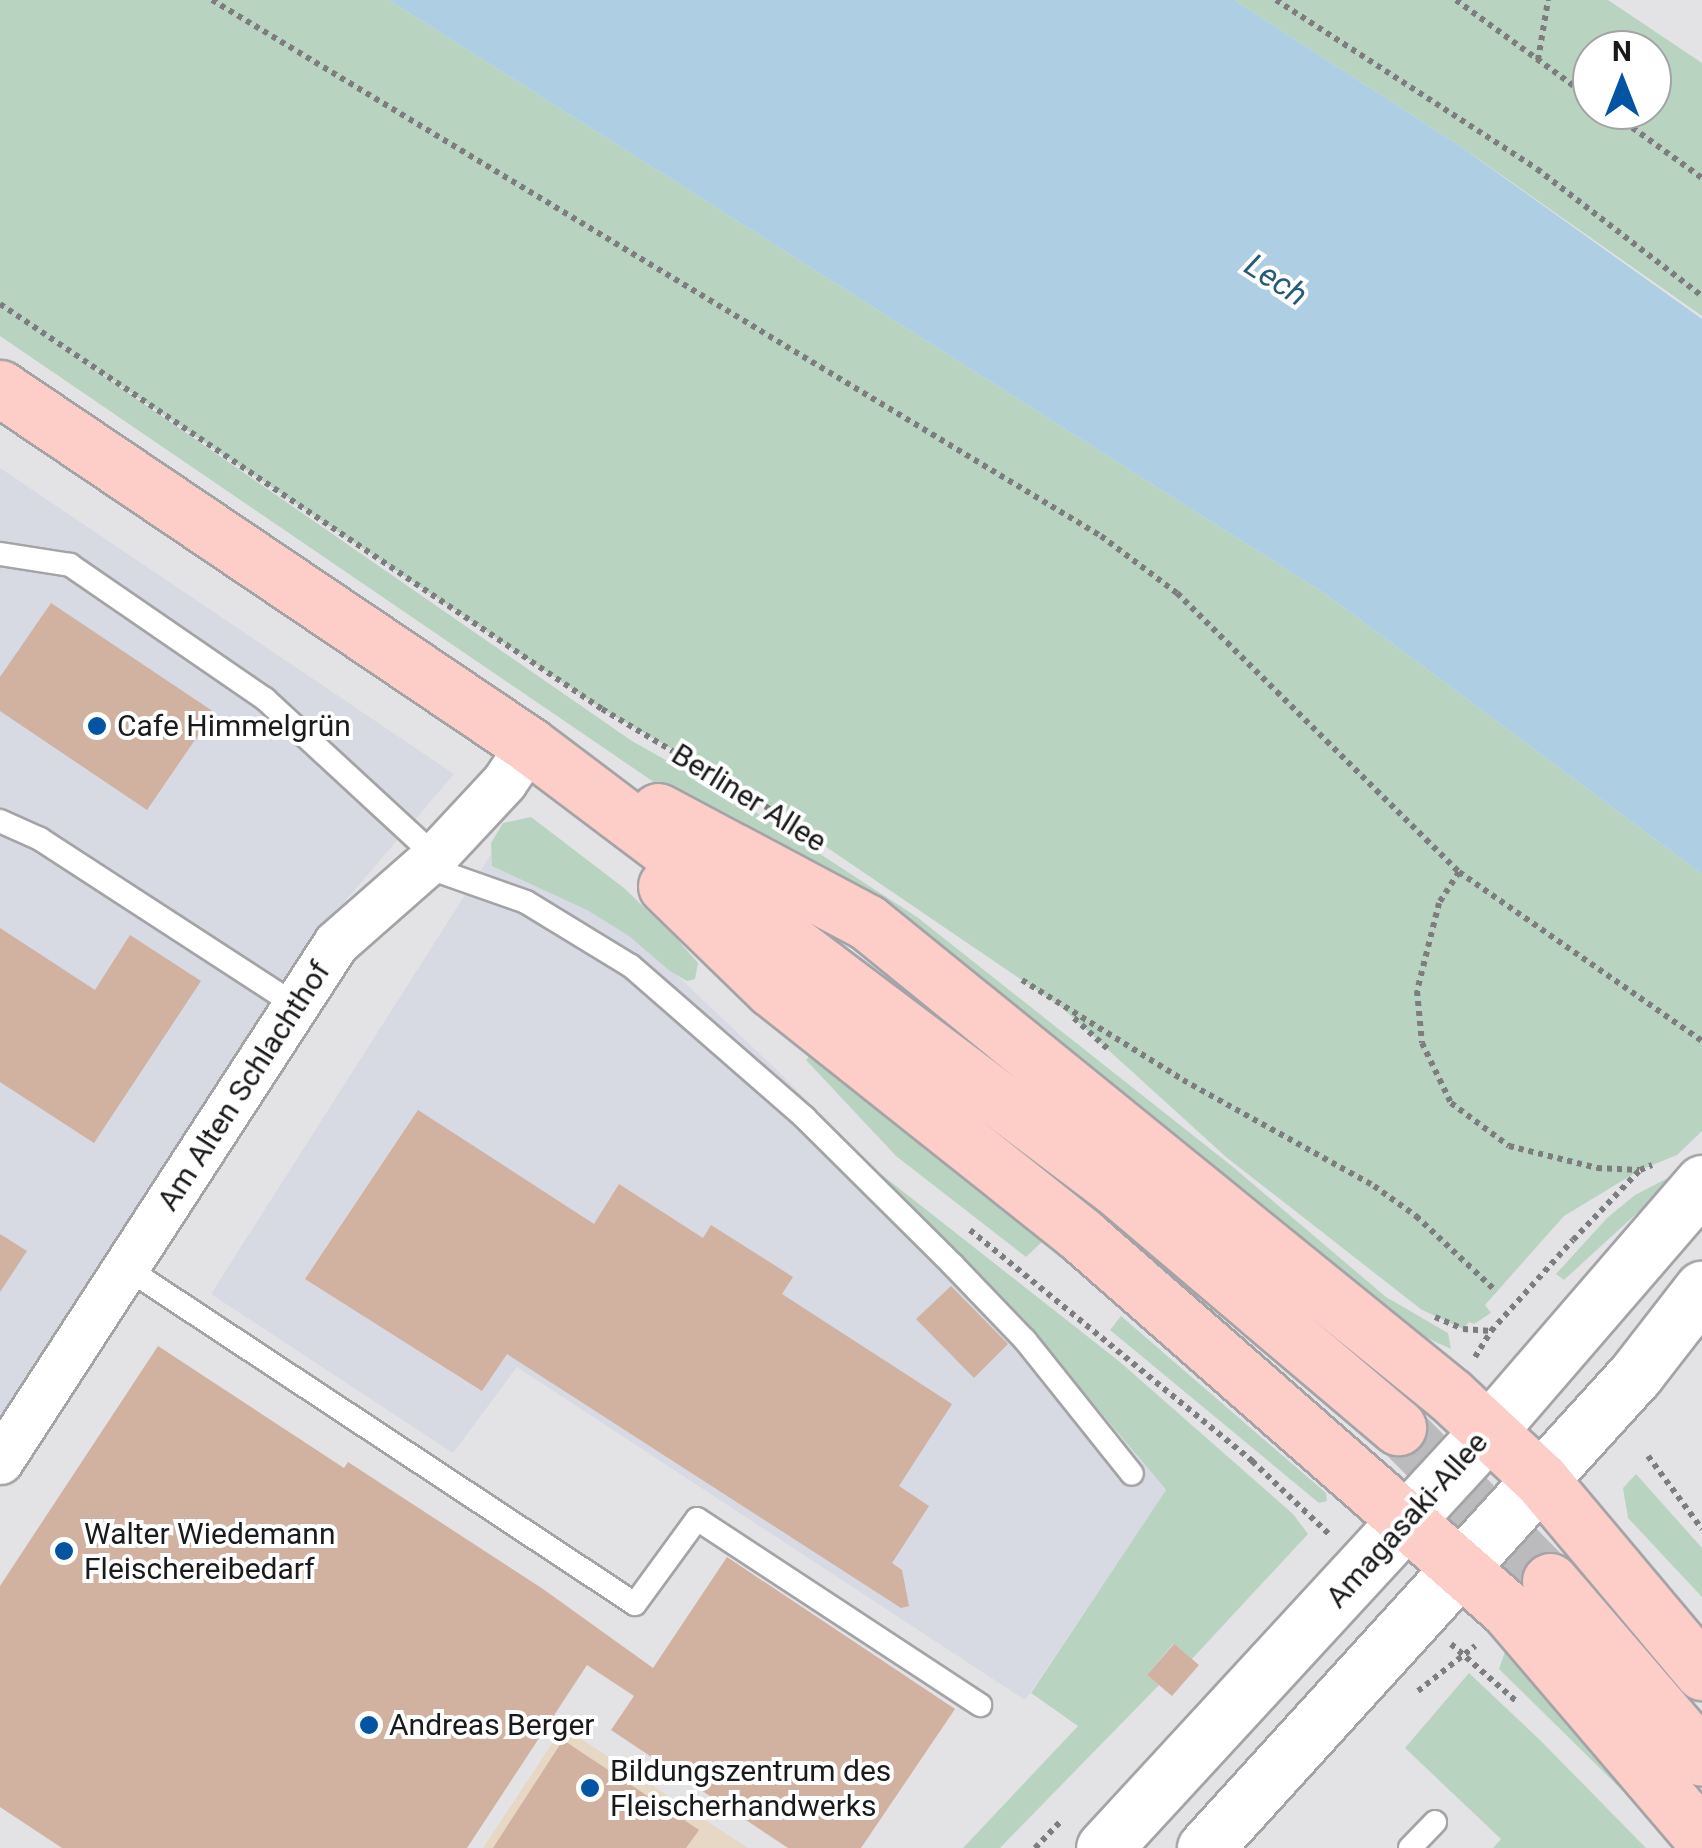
<!DOCTYPE html>
<meta charset="utf-8">
<style>
body{margin:0}
#map{position:relative;width:1702px;height:1848px;overflow:hidden;background:#e3e3e6;font-family:Roboto,sans-serif}
div>[style]{position:absolute}
.built>*{inset:0;background:#d7d9e3}
.education>*{inset:0;background:#e7d7c5}
.green>*{inset:0;background:#b9d3c1}
.water>*{inset:0;background:#aecfe3}
.building>*{inset:0;background:#d1b1a0}
.primary-tunnel>*{height:55px;margin-top:-27.5px;transform-origin:0;background:repeating-linear-gradient(90deg,#bbbbbd 0 55px,transparent 0 83px)}
.path>*{height:6px;margin-top:-3px;transform-origin:0;background:repeating-linear-gradient(90deg,#7d7d7f 0 5px,transparent 0 10px)}
.roads{filter:drop-shadow(2px 0 #a4a4a7) drop-shadow(-2px 0 #a4a4a7) drop-shadow(0 2px #a4a4a7) drop-shadow(0 -2px #a4a4a7)}
.lane>*{height:22px;margin:-11px;padding:0 11px;transform-origin:11px;border-radius:11px;background:#fff}
.street>*{height:45px;margin:-22.5px;padding:0 22.5px;transform-origin:22.5px;border-radius:22.5px;background:#fff}
.secondary>*{height:55px;margin:-27.5px;padding:0 27.5px;transform-origin:27.5px;border-radius:27.5px;background:#fff}
.primary>*{height:55px;margin:-27.5px;padding:0 27.5px;transform-origin:27.5px;border-radius:27.5px;background:#fdcdc8}
.dots>*{width:28px;height:28px;translate:-50% -50%;box-sizing:border-box;border:5px solid #fff;border-radius:50%}
span{translate:-50% -50%;white-space:nowrap;text-align:center;line-height:1.15;-webkit-text-stroke:8px #fff;paint-order:stroke}
.poi-label{font-size:30px;color:#1a1a1b}
.left{translate:0 -50%;text-align:left}
.street-label{font-size:30px;color:#1a1a1b}
.water-label{font-size:32px;color:#235b78;font-style:italic}
.north{position:absolute;left:1572px;top:30px;width:100px;height:100px;box-sizing:border-box;background:#fff;border:2px solid #a3a3a4;border-radius:50%;rotate:0deg;font-size:28px;font-weight:700;line-height:40px;text-align:center;color:#1a1a1b}
.north::after{content:'';display:block;margin:auto;width:35px;height:45px;background:#0354a3;clip-path:polygon(50% 0,100% 100%,50% 72%,0 100%)}
</style>
<div id="map">
<div class="built">
<i style="clip-path:polygon(0 468px,454px 774px,316px 935px,0 1434px)"></i>
<i style="clip-path:polygon(507px 829px,626px 927px,781px 1074px,1082px 1390px,1166px 1491px,1025px 1700px,517px 1367px,453px 1453px,211px 1294px)"></i>
</div>
<div class="education">
<i style="clip-path:polygon(563px 1727px,748px 1848px,483px 1848px)"></i>
</div>
<div class="green">
<i style="clip-path:polygon(0 0,389px 0,1327px 595px,1702px 874px,1702px 1131px,1677px 1155px,1640px 1170px,1564px 1216px,1485px 1305px,1491px 1313px,1474px 1324px,1469px 1322px,1463px 1329px,1422px 1310px,1226px 1157px,1060px 1006px,735px 785px,602px 709px,33px 327px,632px 741px,740px 802px,917px 917px,1233px 1167px,1386px 1297px,1448px 1333px,1451px 1349px,1414px 1332px,708px 819px,0 336px)"></i>
<i style="clip-path:polygon(evenodd,1234px 0,1608px 0,1702px 63px,1702px 316px,1460px 146px,1234px 0,1592px 50px,1652px 50px,1652px 110px,1592px 110px,1592px 50px)"></i>
<i style="clip-path:polygon(531px 817px,624px 888px,676px 938px,698px 963px,695px 979px,687px 981px,670px 971px,629px 936px,587px 910px,492px 866px,491px 843px,503px 823px)"></i>
<i style="clip-path:polygon(814px 1051px,1044px 1240px,1026px 1257px,896px 1156px,806px 1060px)"></i>
<i style="clip-path:polygon(868px 1164px,1120px 1362px,1293px 1514px,1308px 1534px,1191px 1660px,1173px 1644px,1147px 1675px,1159px 1685px,1000px 1848px,963px 1848px,1078px 1726px,1031px 1693px,1166px 1490px,1082px 1390px)"></i>
<i style="clip-path:polygon(1685px 1169px,1564px 1280px,1556px 1274px,1607px 1218px,1635px 1195px)"></i>
<i style="clip-path:polygon(1121px 1316px,1326px 1493px,1327px 1501px,1319px 1503px,1110px 1330px)"></i>
<i style="clip-path:polygon(1636px 1474px,1702px 1548px,1702px 1597px,1628px 1518px,1623px 1488px)"></i>
<i style="clip-path:polygon(1506px 1649px,1686px 1848px,1673px 1848px,1626px 1794px,1499px 1669px)"></i>
<i style="clip-path:polygon(1469px 1673px,1540px 1740px,1646px 1848px,1493px 1848px,1501px 1839px,1405px 1748px)"></i>
</div>
<div class="water">
<i style="clip-path:polygon(389px 0,1234px 0,1460px 146px,1702px 319px,1702px 874px,1327px 595px)"></i>
</div>
<div class="building">
<i style="clip-path:polygon(51px 603px,214px 712px,147px 810px,0 711px,0 677px)"></i>
<i style="clip-path:polygon(0 928px,95px 990px,130px 935px,201px 981px,94px 1143px,0 1082px)"></i>
<i style="clip-path:polygon(418px 1110px,594px 1224px,619px 1184px,703px 1238px,711px 1225px,793px 1277px,782px 1294px,952px 1404px,899px 1486px,929px 1506px,892px 1563px,902px 1570px,909px 1606px,901px 1608px,507px 1354px,482px 1391px,305px 1279px)"></i>
<i style="clip-path:polygon(0 1234px,27px 1251px,0 1292px)"></i>
<i style="clip-path:polygon(951px 1286px,1008px 1344px,974px 1378px,916px 1319px)"></i>
<i style="clip-path:polygon(158px 1346px,344px 1468px,348px 1462px,543px 1589px,653px 1668px,727px 1557px,955px 1709px,861px 1848px,788px 1848px,611px 1730px,634px 1696px,587px 1665px,467px 1848px,62px 1848px,0 1807px,0 1586px)"></i>
<i style="clip-path:polygon(1174px 1644px,1199px 1665px,1172px 1696px,1147px 1675px)"></i>
<i style="clip-path:polygon(563px 1740px,699px 1830px,686px 1848px,493px 1848px)"></i>
</div>
<div class="primary-tunnel">
<i style="left:1398px;top:1427px;width:216px;rotate:45.4deg"></i>
</div>
<div class="path">
<i style="left:212px;top:0;width:1038px;rotate:31.09deg"></i>
<i style="left:1101px;top:536px;width:95px;rotate:36.9deg"></i>
<i style="left:1177px;top:593px;width:397px;rotate:44.7deg"></i>
<i style="left:1459px;top:872px;width:296px;rotate:34.8deg"></i>
<i style="left:1276px;top:0;width:311px;rotate:32.9deg"></i>
<i style="left:1537px;top:169px;width:208px;rotate:37.6deg"></i>
<i style="left:1456px;top:0;width:168px;rotate:36.1deg"></i>
<i style="left:1538px;top:60px;width:61px;rotate:-80.5deg"></i>
<i style="left:1608px;top:110px;width:116px;rotate:35.9deg"></i>
<i style="left:0;top:304px;width:726px;rotate:33.93deg"></i>
<i style="left:602px;top:709px;width:213px;rotate:30.8deg"></i>
<i style="left:1459px;top:872px;width:37px;rotate:123deg"></i>
<i style="left:1439px;top:903px;width:91px;rotate:104deg"></i>
<i style="left:1417px;top:991px;width:52px;rotate:84.5deg"></i>
<i style="left:1422px;top:1043px;width:67px;rotate:64.2deg"></i>
<i style="left:1451px;top:1103px;width:72px;rotate:36.6deg"></i>
<i style="left:1509px;top:1146px;width:91px;rotate:14deg"></i>
<i style="left:1597px;top:1168px;width:42px;rotate:2.7deg"></i>
<i style="left:1022px;top:980px;width:190px;rotate:31.8deg"></i>
<i style="left:1183px;top:1080px;width:218px;rotate:29deg"></i>
<i style="left:1374px;top:1186px;width:52px;rotate:35.5deg"></i>
<i style="left:1416px;top:1216px;width:110px;rotate:43.2deg"></i>
<i style="left:1074px;top:1018px;width:47px;rotate:42.4deg"></i>
<i style="left:970px;top:1230px;width:365px;rotate:39.3deg"></i>
<i style="left:1252px;top:1461px;width:108px;rotate:43.5deg"></i>
<i style="left:1435px;top:1317px;width:30px;rotate:23deg"></i>
<i style="left:1463px;top:1329px;width:28px;rotate:4deg"></i>
<i style="left:1475px;top:1357px;width:31px;rotate:-58deg"></i>
<i style="left:1491px;top:1331px;width:122px;rotate:-48deg"></i>
<i style="left:1573px;top:1240px;width:97px;rotate:-46.3deg"></i>
<i style="left:1640px;top:1170px;width:13px;rotate:-23deg"></i>
<i style="left:1648px;top:1456px;width:91px;rotate:53.5deg"></i>
<i style="left:1451px;top:1644px;width:88px;rotate:41.3deg"></i>
<i style="left:1418px;top:1691px;width:73px;rotate:-38.3deg"></i>
<i style="left:1035px;top:1848px;width:39px;rotate:-46deg"></i>
</div>
<div class="roads">
<div class="lane">
<i style="left:0;top:554px;width:71px;rotate:8.9deg"></i>
<i style="left:70px;top:565px;width:237px;rotate:34.5deg"></i>
<i style="left:265px;top:699px;width:231px;rotate:42.7deg"></i>
<i style="left:0;top:821px;width:44px;rotate:24.2deg"></i>
<i style="left:40px;top:839px;width:306px;rotate:33deg"></i>
<i style="left:424px;top:866px;width:108px;rotate:19.4deg"></i>
<i style="left:526px;top:902px;width:123px;rotate:31.4deg"></i>
<i style="left:631px;top:966px;width:231px;rotate:41.1deg"></i>
<i style="left:805px;top:1118px;width:209px;rotate:44.8deg"></i>
<i style="left:953px;top:1265px;width:104px;rotate:46.2deg"></i>
<i style="left:1025px;top:1340px;width:171px;rotate:51.4deg"></i>
<i style="left:125px;top:1267px;width:611px;rotate:33.46deg"></i>
<i style="left:635px;top:1604px;width:105px;rotate:-53.9deg"></i>
<i style="left:697px;top:1519px;width:339px;rotate:33.3deg"></i>
<i style="left:1410px;top:1848px;width:36px;rotate:-46deg"></i>
</div>
<div class="street">
<i style="left:0;top:1461px;width:617px;rotate:-57.03deg"></i>
<i style="left:336px;top:943px;width:132px;rotate:-41.3deg"></i>
<i style="left:435px;top:856px;width:101px;rotate:-47deg"></i>
<i style="left:504px;top:782px;width:45px;rotate:-56deg"></i>
</div>
<div class="secondary">
<i style="left:1104px;top:1848px;width:570px;rotate:-47.35deg"></i>
<i style="left:1490px;top:1429px;width:325px;rotate:-49.2deg"></i>
<i style="left:1205px;top:1848px;width:641px;rotate:-47.72deg"></i>
<i style="left:1636px;top:1374px;width:108px;rotate:-52.2deg"></i>
</div>
<div class="primary">
<i style="left:0;top:388px;width:638px;rotate:34.01deg"></i>
<i style="left:529px;top:745px;width:735px;rotate:37.04deg"></i>
<i style="left:1116px;top:1188px;width:370px;rotate:40.3deg"></i>
<i style="left:658px;top:811px;width:237px;rotate:28deg"></i>
<i style="left:867px;top:922px;width:752px;rotate:39.06deg"></i>
<i style="left:1451px;top:1396px;width:123px;rotate:43deg"></i>
<i style="left:1541px;top:1480px;width:251px;rotate:50deg"></i>
<i style="left:666px;top:886px;width:148px;rotate:44.2deg"></i>
<i style="left:772px;top:989px;width:395px;rotate:38.5deg"></i>
<i style="left:1081px;top:1235px;width:567px;rotate:41.28deg"></i>
<i style="left:1507px;top:1609px;width:300px;rotate:49.5deg"></i>
<i style="left:1550px;top:1581px;width:233px;rotate:49.3deg"></i>
</div>
</div>
<div class="dots">
<i style="left:97px;top:726px;background:#0354a3"></i>
<i style="left:64px;top:1551px;background:#0354a3"></i>
<i style="left:369px;top:1725px;background:#0354a3"></i>
<i style="left:590px;top:1788px;background:#0354a3"></i>
</div>
<div class="poi-label">
<span class="left" style="left:117px;top:726px">Cafe Himmelgrün</span>
<span class="left" style="left:84px;top:1551px">Walter Wiedemann<br>Fleischereibedarf</span>
<span class="left" style="left:389px;top:1725px">Andreas Berger</span>
<span class="left" style="left:610px;top:1788px">Bildungszentrum des<br>Fleischerhandwerks</span>
</div>
<div class="street-label">
<span style="left:749px;top:798px;rotate:32deg">Berliner Allee</span>
<span style="left:244px;top:1086px;rotate:-57deg">Am Alten Schlachthof</span>
<span style="left:1407px;top:1520px;rotate:-48deg">Amagasaki-Allee</span>
</div>
<div class="water-label">
<span style="left:1276px;top:280px;rotate:33deg">Lech</span>
</div>
<div class="north">N</div>
</div>
